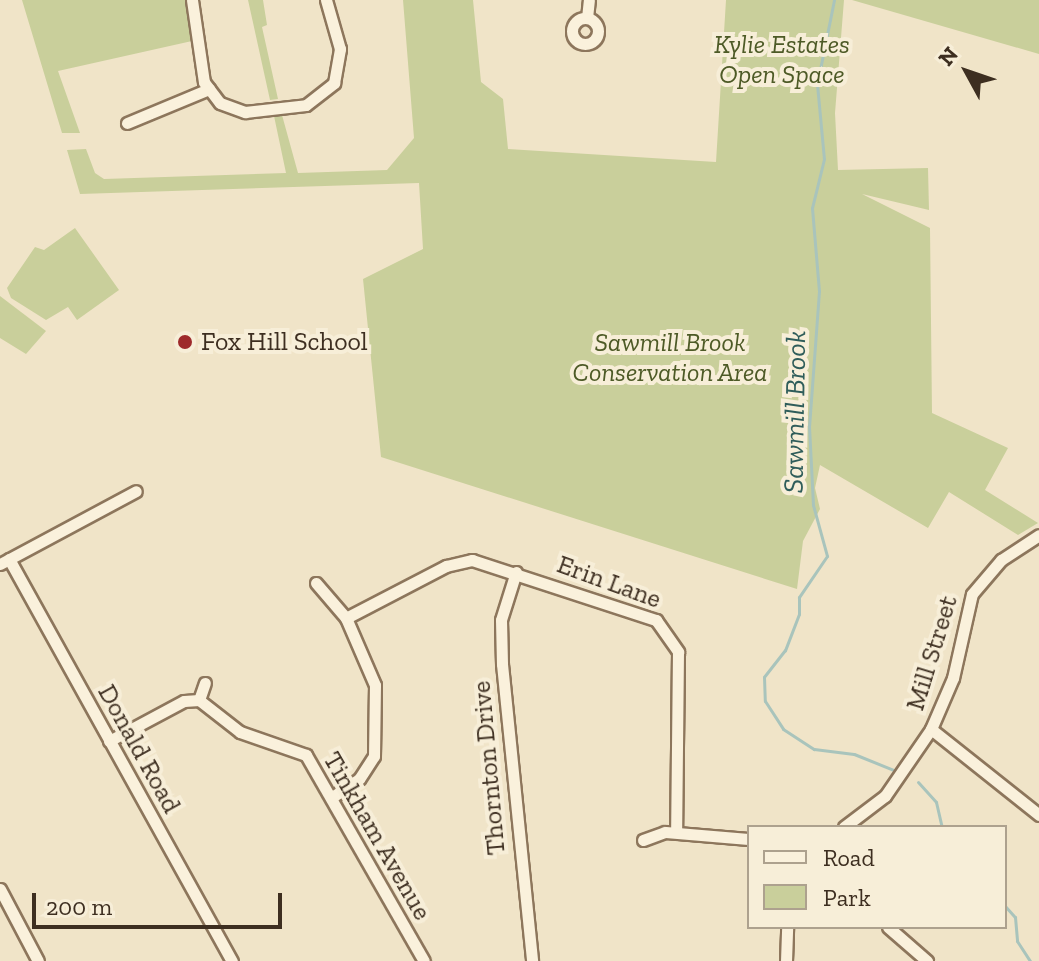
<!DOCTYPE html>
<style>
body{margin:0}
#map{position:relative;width:1039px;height:961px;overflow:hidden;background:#f0e4c8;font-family:"Zilla Slab",serif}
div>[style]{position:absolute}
.green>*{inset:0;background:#c9cf9b}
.stream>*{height:3px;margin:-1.5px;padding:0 1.5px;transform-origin:1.5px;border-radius:1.5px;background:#a9c4bc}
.roads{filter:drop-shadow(2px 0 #8d765c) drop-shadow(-2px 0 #8d765c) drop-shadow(0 2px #8d765c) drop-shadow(0 -2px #8d765c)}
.minor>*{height:11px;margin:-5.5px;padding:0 5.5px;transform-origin:5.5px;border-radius:5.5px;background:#faf1dc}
.minor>.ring{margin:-5.5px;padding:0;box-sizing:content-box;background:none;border:11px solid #faf1dc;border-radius:50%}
.dots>*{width:22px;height:22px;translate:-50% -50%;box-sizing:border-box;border:4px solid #f7eed8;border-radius:50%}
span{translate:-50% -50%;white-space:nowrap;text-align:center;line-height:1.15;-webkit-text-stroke:8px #f7eed8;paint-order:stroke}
.park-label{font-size:26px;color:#4d5a26;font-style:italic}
.poi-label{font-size:26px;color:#3d2e20}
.left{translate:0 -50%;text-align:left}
.street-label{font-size:26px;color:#3d2e20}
.water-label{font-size:28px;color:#2f5d5a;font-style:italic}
.legend{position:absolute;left:747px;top:825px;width:260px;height:104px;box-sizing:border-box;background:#f7eed8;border:2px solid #ada18e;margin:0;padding:10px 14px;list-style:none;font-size:24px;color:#3d2e20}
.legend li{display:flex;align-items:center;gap:16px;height:40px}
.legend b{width:40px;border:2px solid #ada18e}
.north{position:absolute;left:927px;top:32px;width:80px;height:80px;-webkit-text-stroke:6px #f7eed8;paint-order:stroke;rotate:310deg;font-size:22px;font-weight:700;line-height:32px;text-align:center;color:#3d2e20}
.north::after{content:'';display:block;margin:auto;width:28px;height:36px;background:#3d2e20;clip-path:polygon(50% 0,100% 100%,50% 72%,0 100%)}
.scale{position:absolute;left:32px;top:893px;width:250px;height:36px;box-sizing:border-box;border:4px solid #3d2e20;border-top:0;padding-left:10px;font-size:24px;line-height:28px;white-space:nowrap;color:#3d2e20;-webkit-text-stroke:6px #f7eed8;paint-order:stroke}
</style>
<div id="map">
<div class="green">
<i style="clip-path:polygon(22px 0,185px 0,192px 41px,58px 71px,80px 133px,62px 133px)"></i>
<i style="clip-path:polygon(248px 0,263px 0,267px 25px,262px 27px,278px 99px,270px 100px)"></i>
<i style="clip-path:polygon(403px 0,473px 0,481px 82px,503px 99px,508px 149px,716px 162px,726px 0,844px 0,835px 113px,838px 170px,928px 168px,929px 210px,862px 194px,930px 228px,932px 413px,1008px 448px,985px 490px,1038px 523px,1018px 535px,949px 492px,928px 528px,820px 465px,815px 488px,820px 509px,803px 541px,797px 589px,381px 457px,363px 279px,423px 249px,419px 183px,80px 194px,67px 150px,86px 149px,95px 173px,104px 179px,286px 173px,274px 116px,282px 115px,298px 173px,387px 170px,414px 138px)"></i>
<i style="clip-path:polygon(852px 0,1039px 0,1039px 54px)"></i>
<i style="clip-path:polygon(75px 228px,119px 290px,77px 320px,68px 307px,46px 320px,11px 298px,7px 288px,35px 247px,44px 250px)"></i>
<i style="clip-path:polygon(0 296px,46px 331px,26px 354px,0 338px)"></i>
</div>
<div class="stream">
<i style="left:834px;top:0;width:86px;rotate:101.4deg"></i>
<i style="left:817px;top:84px;width:75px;rotate:84.7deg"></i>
<i style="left:824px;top:159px;width:50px;rotate:103.8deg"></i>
<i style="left:812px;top:208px;width:83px;rotate:85.2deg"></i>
<i style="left:819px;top:291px;width:135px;rotate:94.2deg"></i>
<i style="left:809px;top:426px;width:79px;rotate:87.1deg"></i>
<i style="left:813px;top:505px;width:53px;rotate:74.6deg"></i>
<i style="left:827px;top:556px;width:50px;rotate:124.3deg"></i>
<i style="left:799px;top:597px;width:17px;rotate:90deg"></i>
<i style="left:799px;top:614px;width:39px;rotate:111deg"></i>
<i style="left:785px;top:650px;width:34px;rotate:128deg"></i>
<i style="left:764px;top:677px;width:24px;rotate:88deg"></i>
<i style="left:765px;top:701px;width:33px;rotate:57deg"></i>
<i style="left:783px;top:729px;width:37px;rotate:33deg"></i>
<i style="left:814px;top:749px;width:40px;rotate:7.1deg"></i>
<i style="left:854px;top:754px;width:45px;rotate:22deg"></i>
<i style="left:918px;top:782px;width:27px;rotate:48deg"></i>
<i style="left:936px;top:802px;width:26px;rotate:77deg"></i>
<i style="left:1005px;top:906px;width:15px;rotate:48deg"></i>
<i style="left:1015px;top:917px;width:24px;rotate:85deg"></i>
<i style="left:1017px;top:941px;width:24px;rotate:57deg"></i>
</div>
<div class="roads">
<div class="minor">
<i style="left:192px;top:0;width:83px;rotate:81.7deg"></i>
<i style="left:204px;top:82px;width:26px;rotate:53deg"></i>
<i style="left:220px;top:103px;width:27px;rotate:20deg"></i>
<i style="left:245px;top:112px;width:61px;rotate:-6.5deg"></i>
<i style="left:306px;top:105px;width:36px;rotate:-38deg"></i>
<i style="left:334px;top:83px;width:35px;rotate:-80deg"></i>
<i style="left:340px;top:49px;width:51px;rotate:-105.9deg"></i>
<i class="ring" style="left:572px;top:18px;width:15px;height:15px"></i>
<i style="left:587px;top:18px;width:18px;rotate:-84deg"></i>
<i style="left:127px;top:123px;width:89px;rotate:-22.5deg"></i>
<i style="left:9px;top:559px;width:460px;rotate:61deg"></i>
<i style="left:0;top:564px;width:154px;rotate:-28.2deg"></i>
<i style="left:516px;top:572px;width:50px;rotate:107.4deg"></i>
<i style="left:501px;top:620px;width:44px;rotate:88.7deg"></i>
<i style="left:502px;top:664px;width:299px;rotate:84.2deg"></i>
<i style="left:316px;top:583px;width:46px;rotate:49.4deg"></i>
<i style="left:346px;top:618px;width:73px;rotate:66.6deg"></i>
<i style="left:375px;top:685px;width:71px;rotate:90.8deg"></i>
<i style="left:374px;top:756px;width:27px;rotate:123deg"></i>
<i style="left:359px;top:779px;width:32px;rotate:146deg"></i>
<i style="left:346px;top:618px;width:113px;rotate:-27.5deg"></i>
<i style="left:446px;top:566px;width:27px;rotate:-13deg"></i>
<i style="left:472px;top:560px;width:194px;rotate:18.1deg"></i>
<i style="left:656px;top:620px;width:39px;rotate:55deg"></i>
<i style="left:678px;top:652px;width:180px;rotate:90.6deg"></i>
<i style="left:199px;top:700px;width:52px;rotate:38deg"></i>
<i style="left:240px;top:732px;width:70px;rotate:19.2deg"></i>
<i style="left:306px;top:755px;width:237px;rotate:60.2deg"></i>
<i style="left:931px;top:729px;width:138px;rotate:38.5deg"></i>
<i style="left:109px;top:741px;width:85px;rotate:-28.1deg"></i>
<i style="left:184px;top:701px;width:15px;rotate:-4deg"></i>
<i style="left:199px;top:700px;width:18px;rotate:-71deg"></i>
<i style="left:844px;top:827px;width:51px;rotate:-37.1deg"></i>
<i style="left:885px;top:796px;width:81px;rotate:-55.5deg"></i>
<i style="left:931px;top:729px;width:56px;rotate:-66.7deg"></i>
<i style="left:953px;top:678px;width:86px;rotate:-77.3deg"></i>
<i style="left:972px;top:594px;width:45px;rotate:-49.5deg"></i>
<i style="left:1001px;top:560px;width:45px;rotate:-33.3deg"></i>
<i style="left:643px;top:840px;width:23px;rotate:-20deg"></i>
<i style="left:665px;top:832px;width:84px;rotate:4.8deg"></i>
<i style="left:0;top:889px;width:81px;rotate:62.2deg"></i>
<i style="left:888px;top:927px;width:52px;rotate:41.1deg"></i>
<i style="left:786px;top:961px;width:34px;rotate:-88deg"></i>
</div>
</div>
<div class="dots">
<i style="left:185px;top:342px;background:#9e2a2b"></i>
</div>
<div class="park-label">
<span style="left:782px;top:60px">Kylie Estates<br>Open Space</span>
<span style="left:670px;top:358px">Sawmill Brook<br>Conservation Area</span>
</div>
<div class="poi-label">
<span class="left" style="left:201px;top:342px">Fox Hill School</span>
</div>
<div class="street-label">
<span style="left:609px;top:582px;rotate:20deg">Erin Lane</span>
<span style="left:932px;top:653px;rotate:-73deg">Mill Street</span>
<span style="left:139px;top:749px;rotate:61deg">Donald Road</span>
<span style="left:489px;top:768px;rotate:-95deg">Thornton Drive</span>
<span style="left:377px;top:836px;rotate:60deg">Tinkham Avenue</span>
</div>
<div class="water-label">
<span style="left:795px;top:412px;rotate:-89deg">Sawmill Brook</span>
</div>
<ul class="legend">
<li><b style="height:10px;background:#faf1dc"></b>Road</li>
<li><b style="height:22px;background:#c9cf9b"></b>Park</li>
</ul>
<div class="north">N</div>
<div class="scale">200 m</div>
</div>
